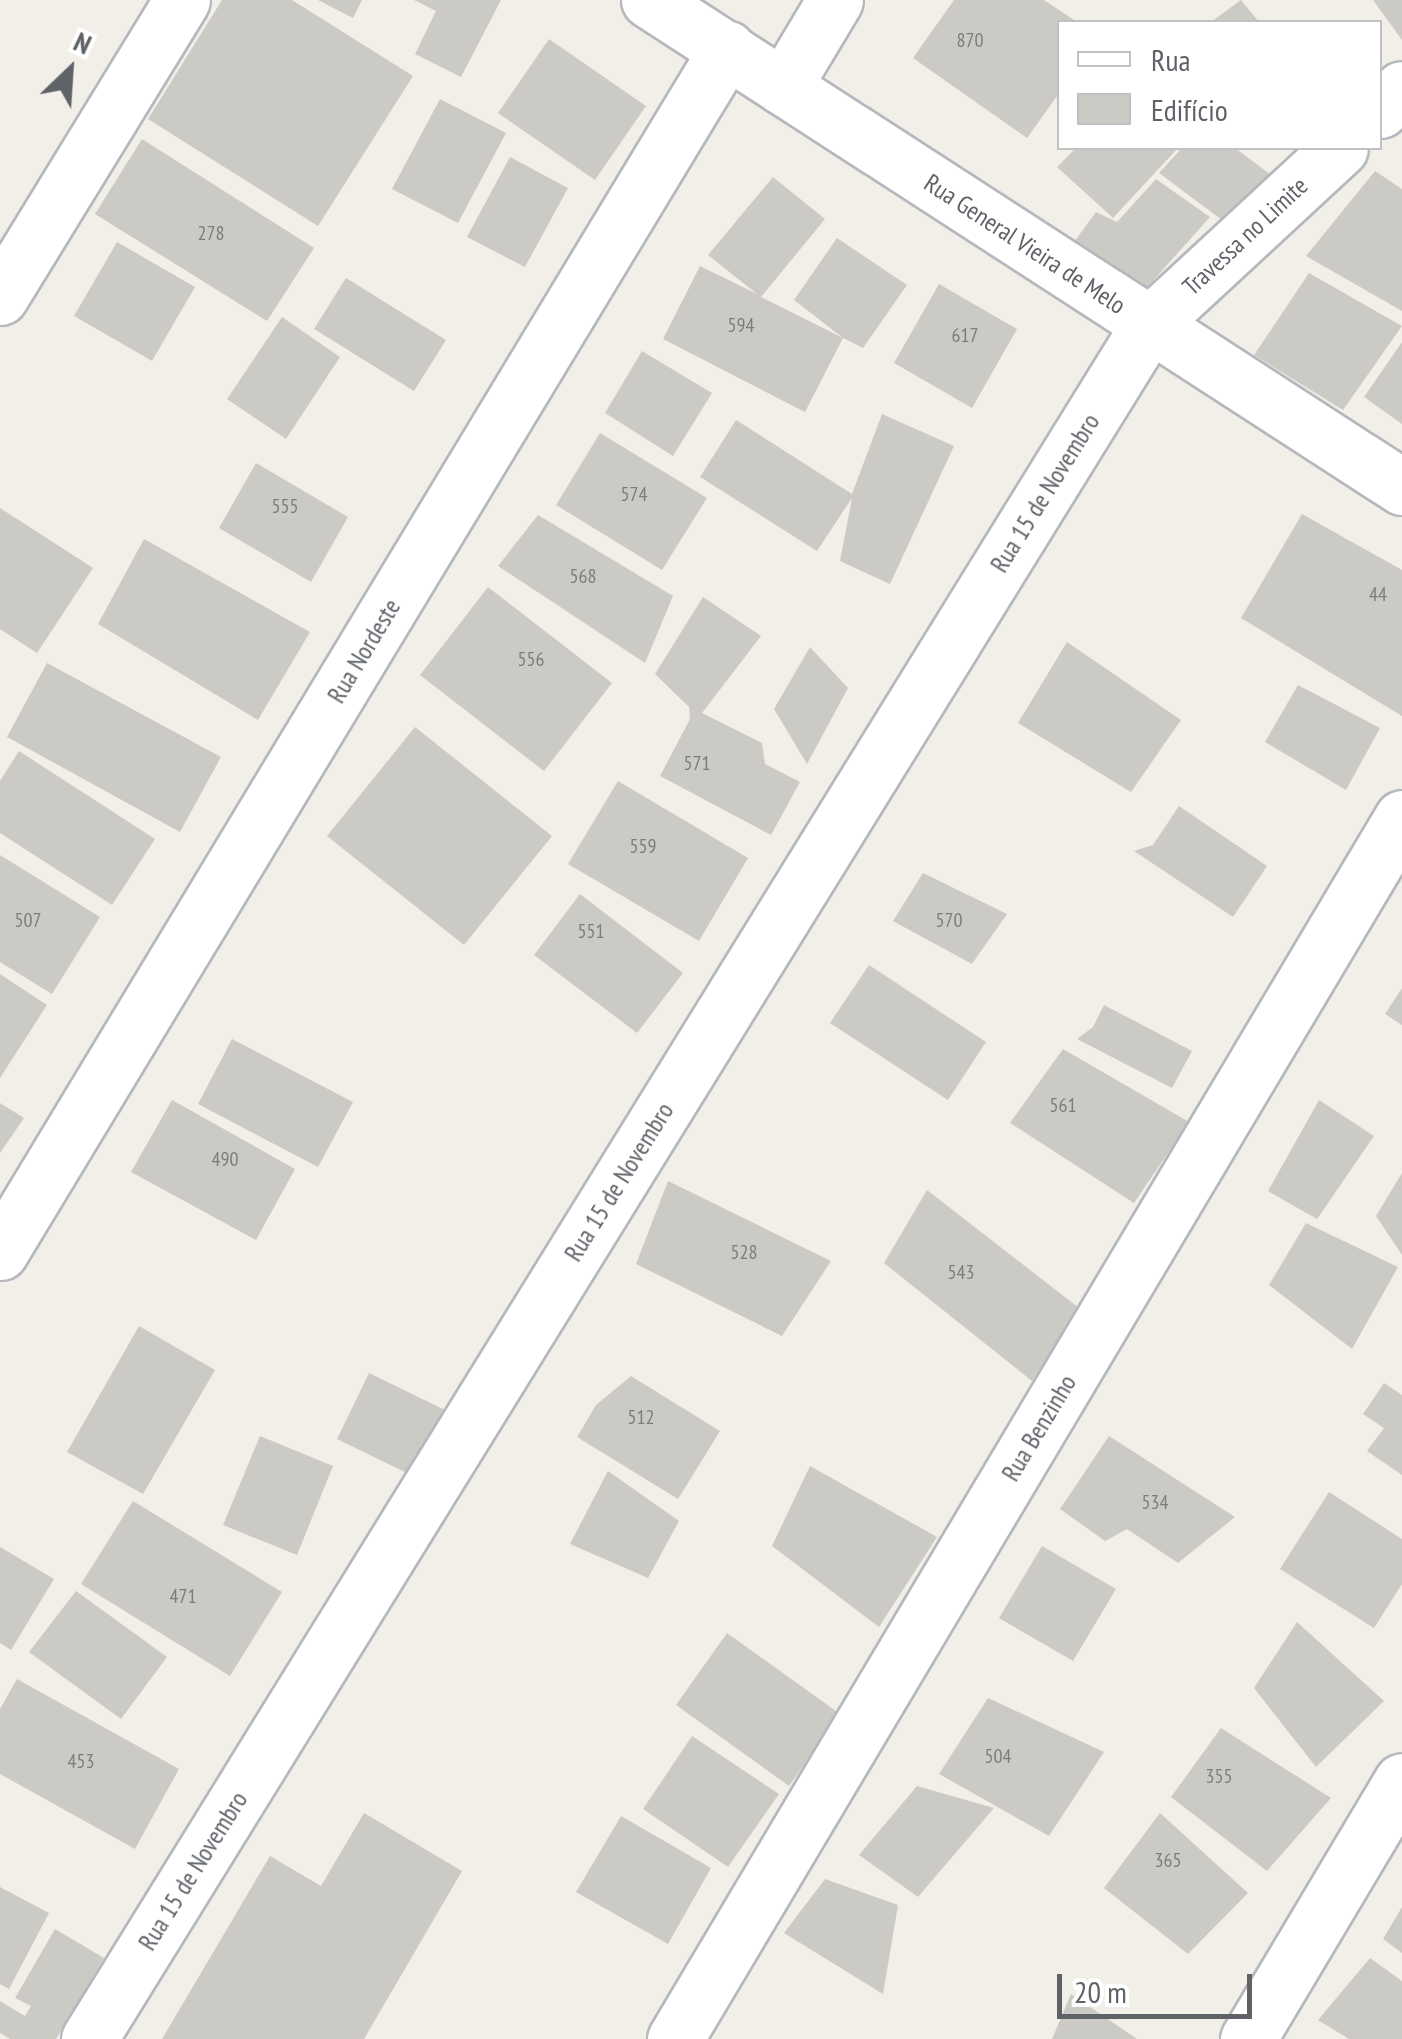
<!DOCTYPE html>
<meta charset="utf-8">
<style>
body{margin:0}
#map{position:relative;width:1402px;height:2039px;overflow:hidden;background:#f1efe8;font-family:"PT Sans Narrow",sans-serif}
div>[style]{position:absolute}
.building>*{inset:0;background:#cccac5}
.roads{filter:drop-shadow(2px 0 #b5b8bc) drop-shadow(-2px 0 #b5b8bc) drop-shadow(0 2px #b5b8bc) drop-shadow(0 -2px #b5b8bc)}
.minor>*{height:55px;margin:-27.5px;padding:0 27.5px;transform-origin:27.5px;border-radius:27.5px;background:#fff}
span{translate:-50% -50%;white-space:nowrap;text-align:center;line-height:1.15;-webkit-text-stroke:8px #fff;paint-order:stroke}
.number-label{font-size:20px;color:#7a7d7f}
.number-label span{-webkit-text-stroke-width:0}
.street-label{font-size:25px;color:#5f6368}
.legend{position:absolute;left:1057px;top:20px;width:325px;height:130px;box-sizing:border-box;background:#fff;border:2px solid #bfc1c3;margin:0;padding:12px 18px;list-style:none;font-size:30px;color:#5f6368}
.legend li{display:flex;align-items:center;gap:20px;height:50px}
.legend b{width:50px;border:2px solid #bfc1c3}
.north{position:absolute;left:20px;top:20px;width:100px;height:100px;-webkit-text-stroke:8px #fff;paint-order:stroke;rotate:25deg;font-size:28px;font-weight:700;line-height:40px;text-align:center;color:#5f6368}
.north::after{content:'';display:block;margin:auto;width:35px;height:45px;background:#5f6368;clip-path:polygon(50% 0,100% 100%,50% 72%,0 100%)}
.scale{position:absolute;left:1057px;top:1974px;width:195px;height:45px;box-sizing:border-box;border:5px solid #5f6368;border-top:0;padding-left:12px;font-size:30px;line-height:35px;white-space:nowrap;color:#5f6368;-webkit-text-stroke:8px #fff;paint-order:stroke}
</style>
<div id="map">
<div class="building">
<i style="clip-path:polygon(222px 0,292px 0,413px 76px,318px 226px,148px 119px)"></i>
<i style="clip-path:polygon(318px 0,362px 0,353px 18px)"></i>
<i style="clip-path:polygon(414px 0,501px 0,461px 77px,415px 54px,436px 11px)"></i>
<i style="clip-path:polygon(954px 0,1044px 0,1077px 22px,1060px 22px,1060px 92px,1027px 138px,913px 58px)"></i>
<i style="clip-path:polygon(1241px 0,1259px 22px,1211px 22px)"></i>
<i style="clip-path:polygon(1373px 0,1402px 0,1402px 40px)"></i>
<i style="clip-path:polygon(549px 39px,646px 106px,595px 180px,498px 113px)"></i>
<i style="clip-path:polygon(440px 99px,506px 133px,458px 223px,392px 189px)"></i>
<i style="clip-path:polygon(142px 139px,314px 248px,267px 321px,95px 214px)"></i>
<i style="clip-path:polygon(1076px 148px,1178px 148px,1113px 218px,1057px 167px)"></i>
<i style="clip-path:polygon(1182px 148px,1235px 148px,1271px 175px,1222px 220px,1159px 173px)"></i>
<i style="clip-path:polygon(510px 157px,568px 188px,525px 267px,467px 237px)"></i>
<i style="clip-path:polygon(1375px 171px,1402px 189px,1402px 311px,1306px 256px)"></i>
<i style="clip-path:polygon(773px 177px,825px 219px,761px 297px,843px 338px,794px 300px,837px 238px,907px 285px,863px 348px,843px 338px,805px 412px,663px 339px,700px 266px,757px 294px,708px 255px)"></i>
<i style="clip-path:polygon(1156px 179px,1210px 217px,1142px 293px,1074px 242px,1096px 212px,1117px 222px)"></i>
<i style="clip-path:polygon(117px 242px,195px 287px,152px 361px,74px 316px)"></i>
<i style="clip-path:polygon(1309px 273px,1402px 326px,1343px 410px,1254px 355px)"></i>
<i style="clip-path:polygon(346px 278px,446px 340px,414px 391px,314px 329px)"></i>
<i style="clip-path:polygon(939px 284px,1017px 329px,972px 408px,894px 363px)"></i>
<i style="clip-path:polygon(282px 317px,340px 357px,286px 439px,227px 399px)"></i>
<i style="clip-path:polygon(1402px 342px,1402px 424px,1364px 397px)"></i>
<i style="clip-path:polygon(642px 351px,712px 393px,673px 456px,605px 413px)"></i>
<i style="clip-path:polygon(882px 414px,954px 446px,890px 584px,840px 561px,852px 498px,817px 551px,700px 477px,736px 420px,852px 494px)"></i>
<i style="clip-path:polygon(600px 433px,707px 498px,662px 570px,556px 505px)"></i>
<i style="clip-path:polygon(256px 463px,348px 517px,311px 582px,219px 528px)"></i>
<i style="clip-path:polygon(0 508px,93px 568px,37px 653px,0 629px)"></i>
<i style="clip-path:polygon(1302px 514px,1402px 570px,1402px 716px,1241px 618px)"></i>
<i style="clip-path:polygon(538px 515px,673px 596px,645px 663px,498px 566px)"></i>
<i style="clip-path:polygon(144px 539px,310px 632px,258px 720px,98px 624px)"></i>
<i style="clip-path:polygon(488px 587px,612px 683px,544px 771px,420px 675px)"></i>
<i style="clip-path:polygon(703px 597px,761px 636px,702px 713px,762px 743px,765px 764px,800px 782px,771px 835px,660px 776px,690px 719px,689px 707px,655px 674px)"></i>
<i style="clip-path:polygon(1067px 642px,1181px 720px,1131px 792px,1018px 723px)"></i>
<i style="clip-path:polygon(810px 647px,848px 688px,807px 764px,774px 709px)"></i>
<i style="clip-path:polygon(47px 663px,221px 757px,180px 832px,7px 737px)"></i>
<i style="clip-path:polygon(1298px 685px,1380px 728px,1346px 790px,1265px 742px)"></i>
<i style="clip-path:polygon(415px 727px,552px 836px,464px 945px,327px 836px)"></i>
<i style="clip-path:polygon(19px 751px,155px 839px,112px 905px,0 833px,0 781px)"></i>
<i style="clip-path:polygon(618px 781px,748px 858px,699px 941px,568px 864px)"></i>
<i style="clip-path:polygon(1179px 806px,1267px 866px,1233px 917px,1134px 851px,1153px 845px)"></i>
<i style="clip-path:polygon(0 855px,100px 917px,52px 994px,0 962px)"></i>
<i style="clip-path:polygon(923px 873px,1007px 914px,972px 964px,893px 921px)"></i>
<i style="clip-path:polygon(580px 894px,683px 973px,637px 1033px,534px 955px)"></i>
<i style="clip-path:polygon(869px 965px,986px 1042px,948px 1100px,830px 1023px)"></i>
<i style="clip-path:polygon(0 974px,47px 1005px,0 1078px)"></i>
<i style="clip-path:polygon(1402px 988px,1402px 1025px,1385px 1014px)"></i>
<i style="clip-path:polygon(1104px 1005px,1192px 1051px,1172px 1088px,1077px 1039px,1093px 1027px)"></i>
<i style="clip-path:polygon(232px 1039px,353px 1102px,318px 1167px,198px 1104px)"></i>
<i style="clip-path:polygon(1063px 1049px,1189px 1122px,1134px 1203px,1010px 1123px)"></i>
<i style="clip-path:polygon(172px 1100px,295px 1169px,256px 1240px,131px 1172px)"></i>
<i style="clip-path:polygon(1319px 1100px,1374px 1136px,1317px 1219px,1268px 1191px)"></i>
<i style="clip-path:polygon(0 1103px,24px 1118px,0 1153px)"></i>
<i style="clip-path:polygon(1402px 1173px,1402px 1255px,1376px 1216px)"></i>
<i style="clip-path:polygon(668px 1181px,831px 1261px,782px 1336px,636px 1264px)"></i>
<i style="clip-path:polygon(927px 1190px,1079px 1308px,1032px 1381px,884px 1263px)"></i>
<i style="clip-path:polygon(1306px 1223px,1398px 1267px,1352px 1349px,1269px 1285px)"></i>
<i style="clip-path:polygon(139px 1326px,215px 1370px,143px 1494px,67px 1452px)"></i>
<i style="clip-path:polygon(369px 1373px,447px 1411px,415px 1477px,337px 1439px)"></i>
<i style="clip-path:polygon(631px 1376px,720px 1431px,678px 1499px,577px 1437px,596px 1405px)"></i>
<i style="clip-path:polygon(1384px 1383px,1402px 1395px,1402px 1475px,1367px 1451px,1384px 1428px,1363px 1414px)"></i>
<i style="clip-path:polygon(260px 1436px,333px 1466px,297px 1555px,223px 1525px)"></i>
<i style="clip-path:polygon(1109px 1436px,1235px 1517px,1178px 1563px,1127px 1529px,1105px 1541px,1060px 1509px)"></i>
<i style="clip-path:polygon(810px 1466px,937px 1537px,879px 1627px,772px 1546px)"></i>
<i style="clip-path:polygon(608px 1471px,679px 1521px,648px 1578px,570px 1544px)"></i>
<i style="clip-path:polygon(1329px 1492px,1402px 1539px,1402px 1584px,1374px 1628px,1280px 1569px)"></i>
<i style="clip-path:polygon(133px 1501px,282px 1592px,230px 1676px,81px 1584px)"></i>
<i style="clip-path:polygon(1042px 1546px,1116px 1589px,1073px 1661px,999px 1618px)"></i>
<i style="clip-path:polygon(0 1547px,54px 1579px,11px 1650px,0 1643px)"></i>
<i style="clip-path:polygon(76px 1591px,167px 1657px,121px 1719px,29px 1652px)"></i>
<i style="clip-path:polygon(1297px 1622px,1384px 1701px,1316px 1767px,1254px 1688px)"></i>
<i style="clip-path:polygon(727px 1633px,840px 1714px,789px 1786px,676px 1705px)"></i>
<i style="clip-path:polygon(17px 1679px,179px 1769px,135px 1849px,0 1774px,0 1709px)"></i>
<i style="clip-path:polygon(988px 1698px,1104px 1752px,1049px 1836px,939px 1774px)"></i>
<i style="clip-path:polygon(1221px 1728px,1331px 1798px,1267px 1871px,1171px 1797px)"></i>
<i style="clip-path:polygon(692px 1736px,779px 1794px,728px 1867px,643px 1809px)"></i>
<i style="clip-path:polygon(917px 1786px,994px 1808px,918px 1897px,859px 1855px)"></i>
<i style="clip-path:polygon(364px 1813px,462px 1871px,364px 2039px,162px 2039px,270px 1856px,321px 1886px)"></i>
<i style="clip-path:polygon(1160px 1813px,1248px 1893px,1188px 1954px,1104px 1888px)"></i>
<i style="clip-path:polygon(621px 1816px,711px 1868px,668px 1944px,576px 1892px)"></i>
<i style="clip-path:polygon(825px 1879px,898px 1905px,883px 1994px,784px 1933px)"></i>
<i style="clip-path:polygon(0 1887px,49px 1913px,9px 1989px,0 1984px)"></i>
<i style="clip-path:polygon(1402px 1907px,1402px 1953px,1383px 1939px)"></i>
<i style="clip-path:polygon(55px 1929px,104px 1958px,56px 2039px,10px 2039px,0 2033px,0 2001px,25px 2016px,31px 2006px,15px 1998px)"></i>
<i style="clip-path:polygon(1370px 1958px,1402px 1981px,1402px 2039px,1349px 2039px,1318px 2020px)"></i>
<i style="clip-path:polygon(1071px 1994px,1137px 2039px,1052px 2039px)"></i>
</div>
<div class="roads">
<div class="minor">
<i style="left:649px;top:0;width:897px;rotate:32.89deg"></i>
<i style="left:783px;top:87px;width:101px;rotate:-59.1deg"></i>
<i style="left:1380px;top:110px;width:30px;rotate:-44deg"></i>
<i style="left:0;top:297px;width:348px;rotate:-58.5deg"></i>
<i style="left:0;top:1252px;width:1406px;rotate:-58.85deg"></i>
<i style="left:89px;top:2039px;width:2015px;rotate:-58.27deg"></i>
<i style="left:1149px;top:325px;width:260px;rotate:-42.8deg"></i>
<i style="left:675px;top:2039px;width:1421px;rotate:-59.23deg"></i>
<i style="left:1248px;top:2039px;width:300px;rotate:-59.2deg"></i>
</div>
</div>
<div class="number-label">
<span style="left:970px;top:40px">870</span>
<span style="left:211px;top:233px">278</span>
<span style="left:741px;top:325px">594</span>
<span style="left:965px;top:335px">617</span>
<span style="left:634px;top:494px">574</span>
<span style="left:285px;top:506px">555</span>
<span style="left:583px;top:576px">568</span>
<span style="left:1378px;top:594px">44</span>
<span style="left:531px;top:659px">556</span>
<span style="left:697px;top:763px">571</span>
<span style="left:643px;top:846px">559</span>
<span style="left:28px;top:920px">507</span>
<span style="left:949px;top:920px">570</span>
<span style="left:591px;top:931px">551</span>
<span style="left:1063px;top:1105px">561</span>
<span style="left:225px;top:1159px">490</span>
<span style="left:744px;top:1252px">528</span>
<span style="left:961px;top:1272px">543</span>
<span style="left:641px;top:1417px">512</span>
<span style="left:1155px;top:1502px">534</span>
<span style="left:183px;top:1596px">471</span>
<span style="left:998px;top:1756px">504</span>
<span style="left:81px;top:1761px">453</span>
<span style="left:1219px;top:1776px">355</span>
<span style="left:1168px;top:1860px">365</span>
</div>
<div class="street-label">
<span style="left:1245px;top:236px;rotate:-43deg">Travessa no Limite</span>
<span style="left:1025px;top:244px;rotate:33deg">Rua General Vieira de Melo</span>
<span style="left:1045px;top:493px;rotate:-58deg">Rua 15 de Novembro</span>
<span style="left:364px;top:651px;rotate:-59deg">Rua Nordeste</span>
<span style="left:619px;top:1182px;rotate:-58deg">Rua 15 de Novembro</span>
<span style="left:1039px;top:1428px;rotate:-59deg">Rua Benzinho</span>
<span style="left:193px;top:1871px;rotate:-58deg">Rua 15 de Novembro</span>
</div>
<ul class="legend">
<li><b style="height:12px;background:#fff"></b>Rua</li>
<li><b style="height:28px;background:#cccac5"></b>Edifício</li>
</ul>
<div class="north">N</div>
<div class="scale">20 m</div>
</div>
